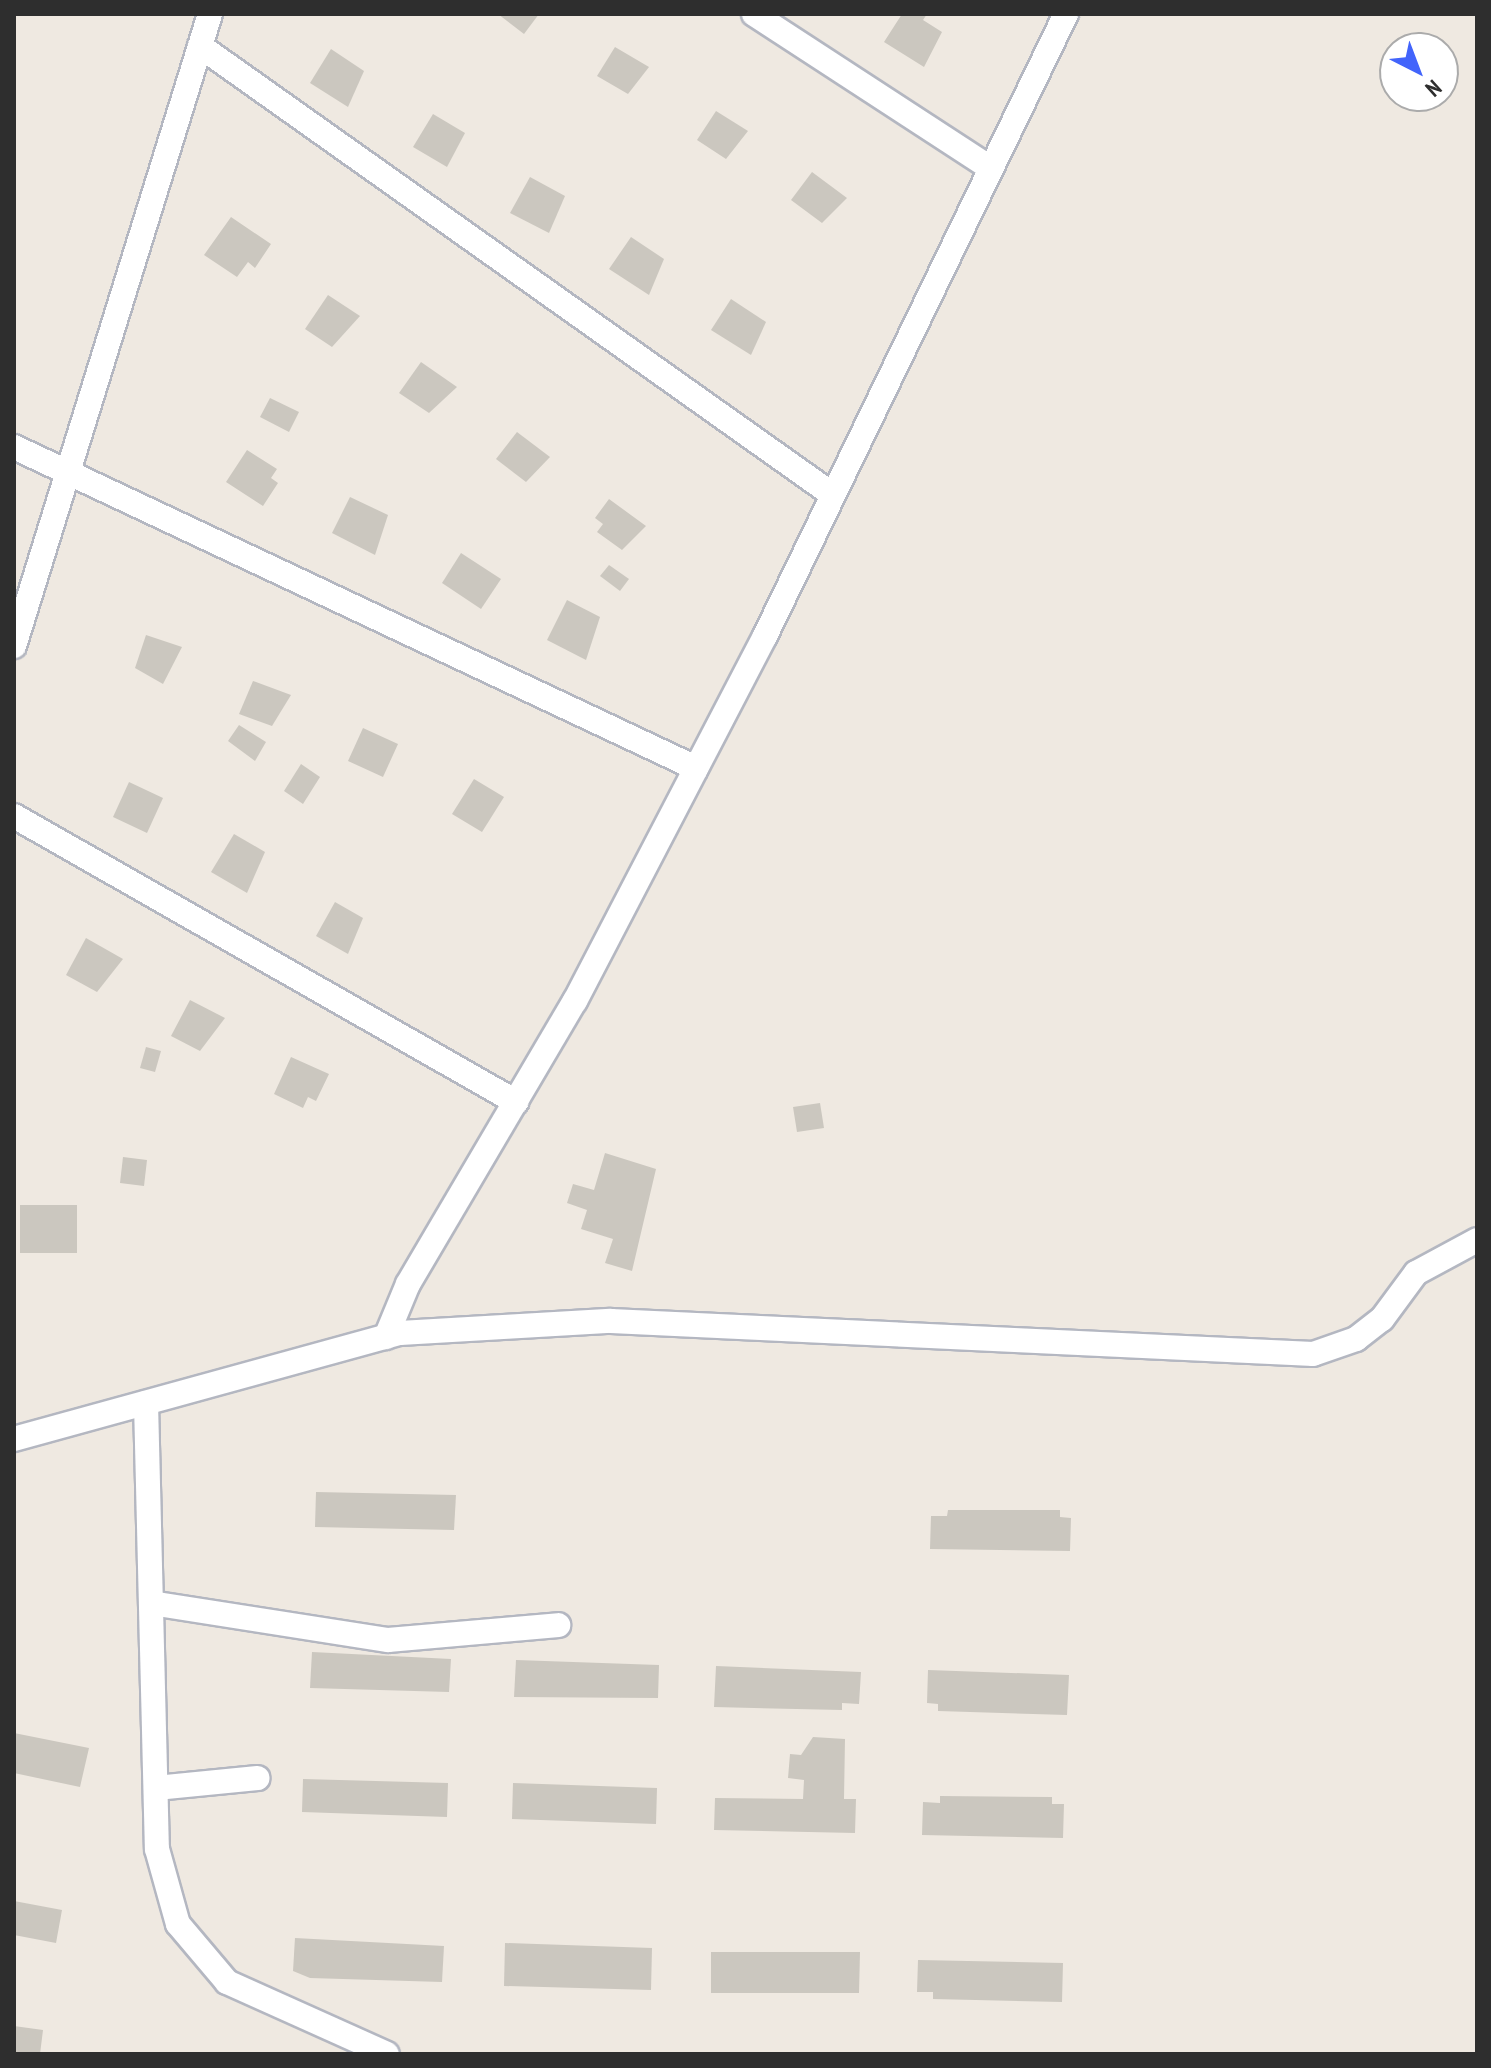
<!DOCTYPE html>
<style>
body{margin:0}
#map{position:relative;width:1491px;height:2068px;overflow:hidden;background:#efe9e1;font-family:"PT Sans Narrow",sans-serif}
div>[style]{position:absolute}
.building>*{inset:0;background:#cbc7bf}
.roads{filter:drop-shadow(2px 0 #b4b7c1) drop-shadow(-2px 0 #b4b7c1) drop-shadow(0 2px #b4b7c1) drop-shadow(0 -2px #b4b7c1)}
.minor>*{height:24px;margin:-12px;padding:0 12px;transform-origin:12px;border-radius:12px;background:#fff}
span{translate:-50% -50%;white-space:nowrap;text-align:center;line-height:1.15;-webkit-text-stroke:7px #fff;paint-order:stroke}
.frame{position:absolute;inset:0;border:16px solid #2e2e2e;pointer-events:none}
.north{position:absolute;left:1379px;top:32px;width:80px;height:80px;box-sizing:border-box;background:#fff;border:2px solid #ababab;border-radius:50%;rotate:138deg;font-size:22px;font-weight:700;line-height:32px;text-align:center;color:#2e2e2e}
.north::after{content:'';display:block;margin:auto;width:28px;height:36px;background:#4264fb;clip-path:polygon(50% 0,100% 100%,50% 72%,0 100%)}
</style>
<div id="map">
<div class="building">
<i style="clip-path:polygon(498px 14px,539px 14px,524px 34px)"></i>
<i style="clip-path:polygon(902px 14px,927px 14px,923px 20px,942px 32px,924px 67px,884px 42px)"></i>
<i style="clip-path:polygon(615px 47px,649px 67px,628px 94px,597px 76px)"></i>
<i style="clip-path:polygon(331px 49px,364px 71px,348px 107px,310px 83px)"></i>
<i style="clip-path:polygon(716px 111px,748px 131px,726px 159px,697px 140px)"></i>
<i style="clip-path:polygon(433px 114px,465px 133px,447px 167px,413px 147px)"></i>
<i style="clip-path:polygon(812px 172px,847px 198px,822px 223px,791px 200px)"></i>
<i style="clip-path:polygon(530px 177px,565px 196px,549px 233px,510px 213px)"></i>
<i style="clip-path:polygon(231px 217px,271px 244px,255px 268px,248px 262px,237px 277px,204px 255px)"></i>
<i style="clip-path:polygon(631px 237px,664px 259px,649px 295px,609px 269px)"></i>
<i style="clip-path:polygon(328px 295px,360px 316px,332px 347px,305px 329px)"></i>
<i style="clip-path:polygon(731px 299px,766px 322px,751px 355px,711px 330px)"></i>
<i style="clip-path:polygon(421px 362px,457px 387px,429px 413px,399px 393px)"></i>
<i style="clip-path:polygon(270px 398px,299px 412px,289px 432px,260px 417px)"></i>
<i style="clip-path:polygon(517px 432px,550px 457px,526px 482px,496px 459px)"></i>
<i style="clip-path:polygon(247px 450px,277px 469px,271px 478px,278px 483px,263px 506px,226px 482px)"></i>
<i style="clip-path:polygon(350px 497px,388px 515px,375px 555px,332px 533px)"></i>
<i style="clip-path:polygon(609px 499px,646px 526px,622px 550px,597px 532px,603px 524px,595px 518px)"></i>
<i style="clip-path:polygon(461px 553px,501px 579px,481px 609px,442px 583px)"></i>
<i style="clip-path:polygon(609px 565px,629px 579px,620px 591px,600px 576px)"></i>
<i style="clip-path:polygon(567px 600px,600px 617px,586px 660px,547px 640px)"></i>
<i style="clip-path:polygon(146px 635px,182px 647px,163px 684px,135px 668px)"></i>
<i style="clip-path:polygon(253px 681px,291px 695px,272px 726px,239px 714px)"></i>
<i style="clip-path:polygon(239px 725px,266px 742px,255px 761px,228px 741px)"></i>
<i style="clip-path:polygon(363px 728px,398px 744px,383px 777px,348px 761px)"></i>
<i style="clip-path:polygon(301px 764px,320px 777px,303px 804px,284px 791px)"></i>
<i style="clip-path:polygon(474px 779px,504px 797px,482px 832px,452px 814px)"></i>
<i style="clip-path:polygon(129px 782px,163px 798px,147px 833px,113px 817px)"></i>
<i style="clip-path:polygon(234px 834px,265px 852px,247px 893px,211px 872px)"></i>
<i style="clip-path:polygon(335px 902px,363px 918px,348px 954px,316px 936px)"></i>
<i style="clip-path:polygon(86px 938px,123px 959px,97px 992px,66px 975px)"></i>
<i style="clip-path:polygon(190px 1000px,225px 1018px,200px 1051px,171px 1036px)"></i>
<i style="clip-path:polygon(146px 1047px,161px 1051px,155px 1072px,140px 1068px)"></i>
<i style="clip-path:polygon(291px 1057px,329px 1074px,316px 1101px,308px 1097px,303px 1108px,274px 1094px)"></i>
<i style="clip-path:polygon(820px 1103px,824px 1128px,797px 1132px,793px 1107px)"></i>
<i style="clip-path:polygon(605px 1153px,656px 1169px,632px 1271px,605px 1263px,613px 1239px,581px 1229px,587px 1210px,567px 1203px,573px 1184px,594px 1190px)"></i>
<i style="clip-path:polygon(123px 1157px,147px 1160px,144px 1186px,120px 1183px)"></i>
<i style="clip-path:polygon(20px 1205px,77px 1205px,77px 1253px,20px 1253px)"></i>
<i style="clip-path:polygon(316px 1492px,456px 1495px,454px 1530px,315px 1527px)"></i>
<i style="clip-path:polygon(948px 1510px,1060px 1510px,1060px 1517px,1071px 1518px,1070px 1551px,930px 1549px,931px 1516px,947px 1516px)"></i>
<i style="clip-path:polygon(312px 1652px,451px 1659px,449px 1692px,310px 1688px)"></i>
<i style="clip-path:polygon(516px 1660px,659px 1665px,658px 1698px,514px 1697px)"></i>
<i style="clip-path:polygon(716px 1666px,861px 1672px,859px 1704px,842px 1703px,842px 1710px,714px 1707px)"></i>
<i style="clip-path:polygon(928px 1670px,1069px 1675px,1067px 1715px,938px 1711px,938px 1704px,927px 1703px)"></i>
<i style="clip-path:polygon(14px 1733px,89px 1748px,80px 1787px,14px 1773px)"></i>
<i style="clip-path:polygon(813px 1737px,845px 1739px,844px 1799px,856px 1799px,855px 1833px,714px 1830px,715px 1798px,803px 1799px,804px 1780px,788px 1778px,790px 1754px,801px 1755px)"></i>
<i style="clip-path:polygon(303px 1779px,448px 1783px,447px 1817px,302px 1812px)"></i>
<i style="clip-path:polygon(513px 1783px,657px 1788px,656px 1824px,512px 1819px)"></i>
<i style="clip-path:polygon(940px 1796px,1052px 1797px,1052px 1804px,1064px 1804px,1063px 1838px,922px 1835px,923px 1802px,940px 1803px)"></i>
<i style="clip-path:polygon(14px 1901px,62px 1910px,56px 1943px,14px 1935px)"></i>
<i style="clip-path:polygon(295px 1938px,444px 1946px,442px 1982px,310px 1978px,293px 1971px)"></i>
<i style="clip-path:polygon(505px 1943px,652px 1948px,651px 1990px,504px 1986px)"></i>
<i style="clip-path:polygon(711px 1952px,860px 1952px,859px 1993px,711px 1993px)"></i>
<i style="clip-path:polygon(918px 1960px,1063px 1963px,1062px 2002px,933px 1999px,933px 1992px,917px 1992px)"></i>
<i style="clip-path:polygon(14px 2026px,43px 2030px,40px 2054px,14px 2054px)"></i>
</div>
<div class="roads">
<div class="minor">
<i style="left:754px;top:14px;width:282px;rotate:33.1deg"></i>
<i style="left:200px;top:46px;width:776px;rotate:35.35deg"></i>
<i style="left:14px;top:447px;width:754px;rotate:25.21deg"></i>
<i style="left:14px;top:646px;width:662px;rotate:-72.77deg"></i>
<i style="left:14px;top:816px;width:578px;rotate:29.67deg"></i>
<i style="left:386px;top:1337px;width:57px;rotate:-67.5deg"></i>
<i style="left:408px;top:1284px;width:329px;rotate:-59.5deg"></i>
<i style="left:575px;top:1001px;width:411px;rotate:-62.5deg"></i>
<i style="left:765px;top:636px;width:691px;rotate:-64.18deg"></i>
<i style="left:146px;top:1403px;width:446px;rotate:88.6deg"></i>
<i style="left:157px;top:1849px;width:78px;rotate:74.4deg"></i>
<i style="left:178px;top:1924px;width:76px;rotate:49.8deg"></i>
<i style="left:227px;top:1982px;width:175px;rotate:24.2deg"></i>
<i style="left:14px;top:1439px;width:400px;rotate:-15.4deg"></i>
<i style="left:400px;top:1333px;width:211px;rotate:-3.3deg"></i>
<i style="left:611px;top:1321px;width:703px;rotate:2.69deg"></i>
<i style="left:1313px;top:1354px;width:46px;rotate:-19.2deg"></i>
<i style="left:1356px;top:1339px;width:33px;rotate:-38deg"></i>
<i style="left:1382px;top:1319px;width:57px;rotate:-53.5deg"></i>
<i style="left:1416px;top:1273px;width:69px;rotate:-28.4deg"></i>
<i style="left:151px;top:1603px;width:240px;rotate:8.9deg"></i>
<i style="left:388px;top:1640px;width:171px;rotate:-5deg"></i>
<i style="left:156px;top:1788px;width:102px;rotate:-5.6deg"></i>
</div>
</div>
<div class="frame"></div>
<div class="north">N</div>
</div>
